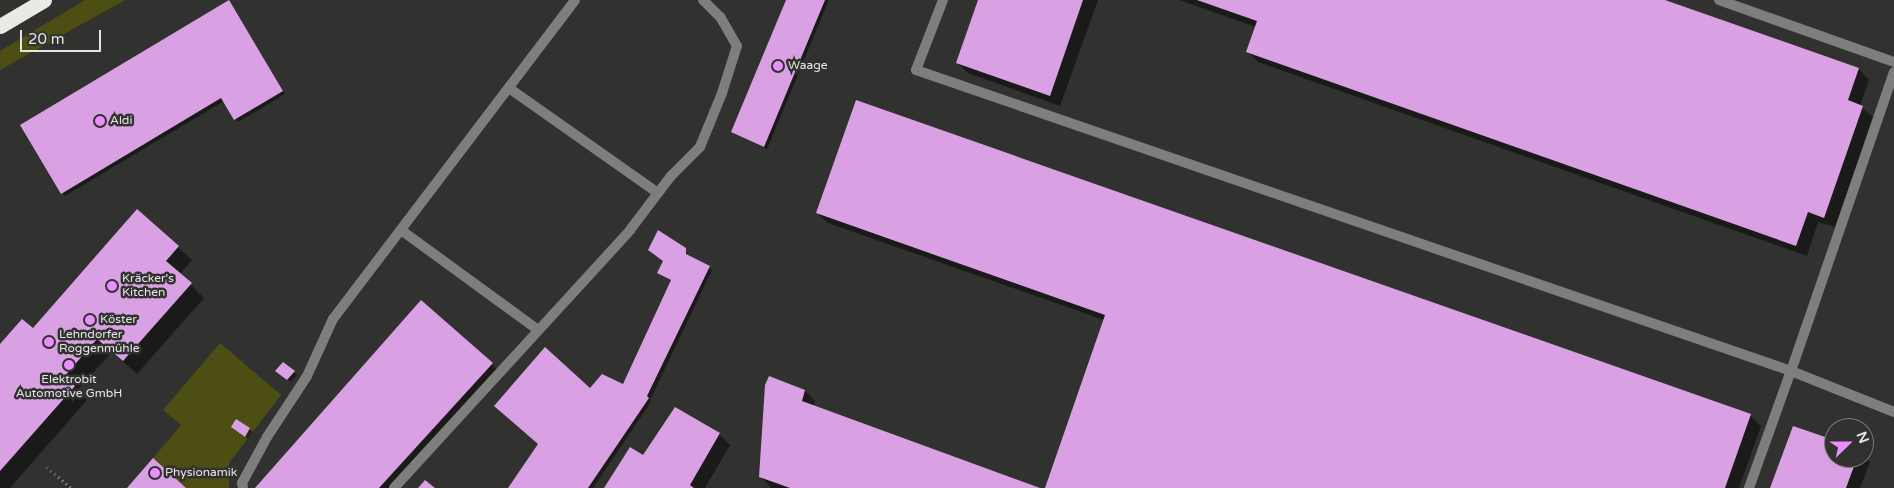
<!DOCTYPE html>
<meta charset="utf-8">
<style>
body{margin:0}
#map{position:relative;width:1894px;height:488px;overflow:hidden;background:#31312f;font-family:"Varela Round",sans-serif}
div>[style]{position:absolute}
.green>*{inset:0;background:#4c4e13}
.shadow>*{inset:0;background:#0007}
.building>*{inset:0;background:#d9a1e4}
.path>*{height:3px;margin-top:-1.5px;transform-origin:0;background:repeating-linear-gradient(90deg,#828280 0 1px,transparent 0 5px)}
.service>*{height:10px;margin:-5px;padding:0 5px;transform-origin:5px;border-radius:5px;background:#7e7e7d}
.motorway>*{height:15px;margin:-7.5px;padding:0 7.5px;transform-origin:7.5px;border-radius:7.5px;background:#e9e9e6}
.dots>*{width:14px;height:14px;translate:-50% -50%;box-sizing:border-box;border:2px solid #31312f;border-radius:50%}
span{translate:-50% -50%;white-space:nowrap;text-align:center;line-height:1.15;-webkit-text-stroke:5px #31312f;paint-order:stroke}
.poi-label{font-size:12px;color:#e5e5e4}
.left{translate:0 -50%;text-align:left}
.north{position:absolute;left:1824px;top:418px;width:50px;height:50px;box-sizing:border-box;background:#31312f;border:1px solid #797977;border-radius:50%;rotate:68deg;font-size:14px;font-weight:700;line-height:20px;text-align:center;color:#e5e5e4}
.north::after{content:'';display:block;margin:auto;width:18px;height:22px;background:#ea8dfd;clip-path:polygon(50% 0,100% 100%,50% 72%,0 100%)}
.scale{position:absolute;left:20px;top:30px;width:81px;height:22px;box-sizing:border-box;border:2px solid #e5e5e4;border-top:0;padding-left:6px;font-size:15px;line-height:18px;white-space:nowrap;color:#e5e5e4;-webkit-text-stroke:4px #31312f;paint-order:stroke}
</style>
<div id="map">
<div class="green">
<i style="clip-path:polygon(85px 0,125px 0,0 70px,0 51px)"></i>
<i style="clip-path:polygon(220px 343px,281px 395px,229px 463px,229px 488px,186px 488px,153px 458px,181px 425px,163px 410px)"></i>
</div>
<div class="shadow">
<i style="clip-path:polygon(787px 0,829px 0,767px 149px,732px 132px)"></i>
<i style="clip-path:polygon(979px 0,1098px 0,1060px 106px,968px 73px,957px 62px)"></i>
<i style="clip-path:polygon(1179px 0,1662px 0,1859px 69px,1869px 80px,1860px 106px,1873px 117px,1835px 227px,1818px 222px,1807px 256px,1258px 62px,1248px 52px,1256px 27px)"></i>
<i style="clip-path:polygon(229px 1px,285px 94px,238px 122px,224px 101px,65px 196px,22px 126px)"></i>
<i style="clip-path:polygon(137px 210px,192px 260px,180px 274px,204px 298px,137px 374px,112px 352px,77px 390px,87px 400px,10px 488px,0 488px,0 346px,33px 329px)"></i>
<i style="clip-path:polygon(817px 213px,1750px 415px,1761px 426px,1739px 488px,1046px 488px,1104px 320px,828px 223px)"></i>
<i style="clip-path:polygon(685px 249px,688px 257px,712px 270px,650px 400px,651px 402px,593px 488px,509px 488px,590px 390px,624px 386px,672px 281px,658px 273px)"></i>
<i style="clip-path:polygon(492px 364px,500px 373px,396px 488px,257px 488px)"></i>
<i style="clip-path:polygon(294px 372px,297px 375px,291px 382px,280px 373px)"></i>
<i style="clip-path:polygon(805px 391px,815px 401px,814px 407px,1037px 488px,771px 488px,761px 477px)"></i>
<i style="clip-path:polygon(675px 408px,719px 434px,730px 445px,705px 488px,606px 488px,643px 456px)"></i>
<i style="clip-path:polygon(237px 420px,253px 432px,248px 439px,235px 430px)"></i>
<i style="clip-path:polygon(1834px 442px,1834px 458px,1864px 456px,1870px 462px,1860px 488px,1772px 488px)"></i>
</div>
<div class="building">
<i style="clip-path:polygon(229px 0,283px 91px,234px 120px,221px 98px,61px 194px,20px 125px)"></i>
<i style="clip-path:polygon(786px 0,825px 0,764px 147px,731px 132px)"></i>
<i style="clip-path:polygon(978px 0,1083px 0,1050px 96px,956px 63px)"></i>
<i style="clip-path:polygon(1197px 0,1665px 0,1859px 68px,1848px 100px,1863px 106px,1824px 218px,1808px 212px,1796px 246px,1246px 52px,1257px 21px)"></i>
<i style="clip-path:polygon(856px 100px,1751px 414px,1725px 488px,1045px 488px,1105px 315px,816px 213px)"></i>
<i style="clip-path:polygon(137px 209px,179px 246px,166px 261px,192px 283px,123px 361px,97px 339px,64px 377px,75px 386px,0 471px,0 344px,22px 319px,33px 328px)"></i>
<i style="clip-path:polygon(658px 230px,686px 248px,686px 254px,710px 266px,647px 396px,649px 398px,588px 488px,508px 488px,538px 444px,494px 406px,545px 347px,590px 388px,602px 374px,623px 384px,671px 280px,657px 273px,663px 261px,648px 250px)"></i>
<i style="clip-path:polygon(421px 300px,493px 363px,379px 488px,255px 488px)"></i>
<i style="clip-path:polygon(283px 362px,295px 371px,287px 380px,275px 371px)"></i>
<i style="clip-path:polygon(769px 376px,805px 390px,802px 401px,1040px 488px,790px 488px,759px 477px,765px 385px)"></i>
<i style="clip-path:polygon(675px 407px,720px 433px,690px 485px,694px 488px,604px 488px,630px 447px,643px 455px)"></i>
<i style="clip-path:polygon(236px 419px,250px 428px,245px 437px,231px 427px)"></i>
<i style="clip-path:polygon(1793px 426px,1834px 440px,1834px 458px,1857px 458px,1846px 488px,1770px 488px)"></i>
<i style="clip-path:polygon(153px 458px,186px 488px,127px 488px)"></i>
<i style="clip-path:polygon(425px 480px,435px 488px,418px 488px)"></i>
</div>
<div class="path">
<i style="left:47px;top:467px;width:32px;rotate:41deg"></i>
</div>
<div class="service">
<i style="left:943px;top:0;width:75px;rotate:111.1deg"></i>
<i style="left:916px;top:70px;width:925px;rotate:18.98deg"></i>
<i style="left:1791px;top:371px;width:316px;rotate:-71deg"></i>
<i style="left:1719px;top:0;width:186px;rotate:19.5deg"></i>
<i style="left:509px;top:88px;width:182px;rotate:35.2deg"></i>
<i style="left:401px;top:230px;width:168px;rotate:36.1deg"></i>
<i style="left:243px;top:488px;width:5px;rotate:-101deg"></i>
<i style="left:242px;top:483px;width:52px;rotate:-61.5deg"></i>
<i style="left:267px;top:437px;width:73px;rotate:-56.7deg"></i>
<i style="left:307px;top:376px;width:63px;rotate:-65.5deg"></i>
<i style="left:333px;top:319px;width:400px;rotate:-52.8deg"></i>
<i style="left:394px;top:488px;width:350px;rotate:-47.5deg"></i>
<i style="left:630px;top:230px;width:68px;rotate:-52.8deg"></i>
<i style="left:671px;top:176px;width:41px;rotate:-45deg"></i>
<i style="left:700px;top:147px;width:58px;rotate:-67.8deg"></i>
<i style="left:722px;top:93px;width:49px;rotate:-72.3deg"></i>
<i style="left:737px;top:46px;width:34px;rotate:-120deg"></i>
<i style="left:720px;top:17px;width:24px;rotate:-135deg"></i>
<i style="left:1749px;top:488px;width:124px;rotate:-70.3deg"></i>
<i style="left:1791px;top:371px;width:111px;rotate:21.7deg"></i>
</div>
<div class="motorway">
<i style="left:0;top:26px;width:51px;rotate:-30.6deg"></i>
</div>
<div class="dots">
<i style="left:778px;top:66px;background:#ea8dfd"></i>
<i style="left:100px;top:121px;background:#ea8dfd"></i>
<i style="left:112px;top:286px;background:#ea8dfd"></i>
<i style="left:90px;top:320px;background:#ea8dfd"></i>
<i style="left:49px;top:342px;background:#ea8dfd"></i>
<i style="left:69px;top:365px;background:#ea8dfd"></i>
<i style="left:155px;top:473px;background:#ea8dfd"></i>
</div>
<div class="poi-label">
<span class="left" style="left:788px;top:66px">Waage</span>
<span class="left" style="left:110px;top:121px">Aldi</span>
<span class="left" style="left:122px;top:286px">Kräcker's<br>Kitchen</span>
<span class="left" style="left:100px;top:320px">Köster</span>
<span class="left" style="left:59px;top:342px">Lehndorfer<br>Roggenmühle</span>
<span style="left:69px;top:387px">Elektrobit<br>Automotive GmbH</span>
<span class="left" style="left:165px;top:473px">Physionamik</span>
</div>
<div class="north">N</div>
<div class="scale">20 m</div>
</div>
